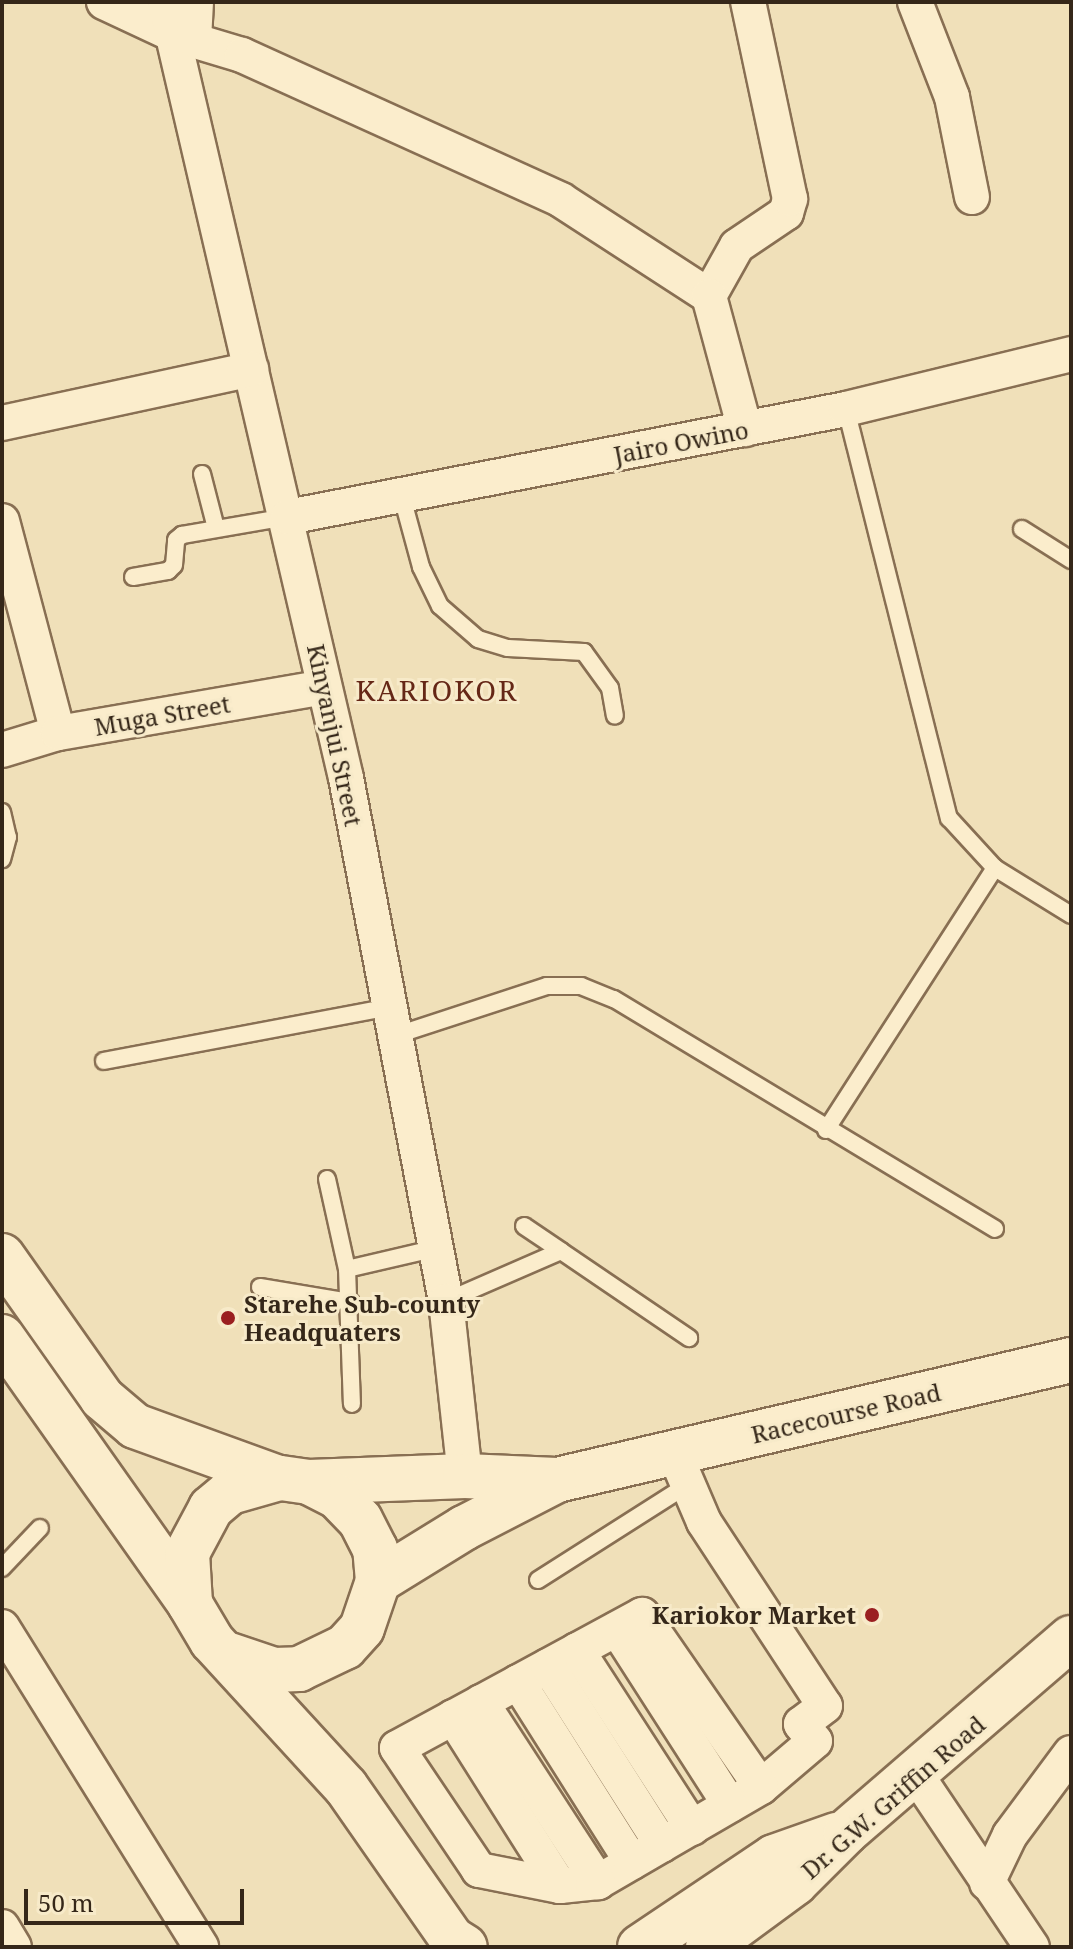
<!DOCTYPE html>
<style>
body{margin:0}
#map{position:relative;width:1073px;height:1949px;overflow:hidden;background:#f0e0b9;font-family:"Noto Serif",serif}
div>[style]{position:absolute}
.roads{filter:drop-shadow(2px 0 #886f53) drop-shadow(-2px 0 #886f53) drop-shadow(0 2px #886f53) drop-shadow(0 -2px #886f53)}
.lane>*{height:16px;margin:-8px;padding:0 8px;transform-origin:8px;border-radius:8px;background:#fbedcc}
.street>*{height:34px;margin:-17px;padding:0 17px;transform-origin:17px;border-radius:17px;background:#fbedcc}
.secondary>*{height:44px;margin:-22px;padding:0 22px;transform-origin:22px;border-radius:22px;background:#fbedcc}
.dots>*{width:22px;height:22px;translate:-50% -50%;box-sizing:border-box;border:4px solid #f7eac9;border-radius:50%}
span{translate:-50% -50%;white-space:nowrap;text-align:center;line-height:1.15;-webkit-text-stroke:6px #f7eac9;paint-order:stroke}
.street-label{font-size:24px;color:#352719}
.poi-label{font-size:24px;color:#352719;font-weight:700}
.left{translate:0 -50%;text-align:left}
.right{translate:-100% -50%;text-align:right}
.quarter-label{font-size:28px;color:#652716;letter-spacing:2px}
.frame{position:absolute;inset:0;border:4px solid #352719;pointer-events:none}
.scale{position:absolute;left:24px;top:1889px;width:220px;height:36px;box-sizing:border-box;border:4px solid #352719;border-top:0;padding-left:10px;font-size:24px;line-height:28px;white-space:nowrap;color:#352719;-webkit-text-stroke:6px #f7eac9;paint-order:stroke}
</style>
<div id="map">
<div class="roads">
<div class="lane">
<i style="left:846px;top:409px;width:422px;rotate:75.9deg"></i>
<i style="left:949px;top:818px;width:68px;rotate:47.4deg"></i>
<i style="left:995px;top:868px;width:89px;rotate:31.7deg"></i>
<i style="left:202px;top:474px;width:56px;rotate:75.5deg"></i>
<i style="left:402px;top:497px;width:73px;rotate:74.8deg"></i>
<i style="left:421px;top:567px;width:43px;rotate:64deg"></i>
<i style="left:440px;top:606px;width:50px;rotate:41deg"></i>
<i style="left:478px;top:639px;width:31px;rotate:17deg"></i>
<i style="left:508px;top:648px;width:76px;rotate:3deg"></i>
<i style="left:584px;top:652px;width:44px;rotate:54.2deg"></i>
<i style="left:610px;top:688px;width:28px;rotate:80deg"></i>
<i style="left:1022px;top:529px;width:58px;rotate:32.3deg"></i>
<i style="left:133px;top:577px;width:36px;rotate:-10deg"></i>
<i style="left:168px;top:571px;width:8px;rotate:-45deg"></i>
<i style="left:174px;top:565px;width:25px;rotate:-85deg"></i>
<i style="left:176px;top:540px;width:8px;rotate:-40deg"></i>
<i style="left:182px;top:535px;width:107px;rotate:-9.7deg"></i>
<i style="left:2px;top:812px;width:26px;rotate:77deg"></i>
<i style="left:8px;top:837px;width:23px;rotate:105deg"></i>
<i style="left:397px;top:1035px;width:158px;rotate:-18.1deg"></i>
<i style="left:547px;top:986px;width:34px"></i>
<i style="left:581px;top:986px;width:35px;rotate:22deg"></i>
<i style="left:614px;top:999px;width:445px;rotate:31.1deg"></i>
<i style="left:104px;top:1061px;width:292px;rotate:-10.7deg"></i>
<i style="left:826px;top:1130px;width:312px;rotate:-57.2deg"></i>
<i style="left:327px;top:1179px;width:92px;rotate:77.5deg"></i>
<i style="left:347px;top:1269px;width:92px;rotate:-13.1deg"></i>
<i style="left:524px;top:1226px;width:45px;rotate:34deg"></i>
<i style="left:347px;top:1269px;width:135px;rotate:87.9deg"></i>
<i style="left:260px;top:1287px;width:92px;rotate:9.4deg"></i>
<i style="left:446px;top:1301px;width:125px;rotate:-23.5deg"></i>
<i style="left:561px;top:1251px;width:155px;rotate:34.2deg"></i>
<i style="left:2px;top:1568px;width:55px;rotate:-46.5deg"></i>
<i style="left:538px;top:1580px;width:177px;rotate:-32.5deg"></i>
</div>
<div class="street">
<i style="left:104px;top:2px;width:75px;rotate:25.2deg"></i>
<i style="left:172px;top:34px;width:73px;rotate:16.7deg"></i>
<i style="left:242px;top:55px;width:350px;rotate:24.4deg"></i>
<i style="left:561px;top:200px;width:176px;rotate:33deg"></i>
<i style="left:709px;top:296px;width:57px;rotate:-60.8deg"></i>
<i style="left:737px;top:246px;width:59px;rotate:-34deg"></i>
<i style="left:786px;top:213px;width:15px;rotate:-74deg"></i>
<i style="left:790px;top:199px;width:201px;rotate:-102deg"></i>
<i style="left:165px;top:2px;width:797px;rotate:76.87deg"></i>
<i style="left:346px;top:778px;width:532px;rotate:79.18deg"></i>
<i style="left:446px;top:1301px;width:176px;rotate:83.8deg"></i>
<i style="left:915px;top:2px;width:102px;rotate:68.7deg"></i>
<i style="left:952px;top:97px;width:102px;rotate:78.7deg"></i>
<i style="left:194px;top:40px;width:38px;rotate:-87deg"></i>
<i style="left:709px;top:296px;width:138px;rotate:74.9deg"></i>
<i style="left:2px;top:423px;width:255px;rotate:-12.2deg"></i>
<i style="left:288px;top:517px;width:568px;rotate:-10.95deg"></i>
<i style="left:846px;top:409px;width:232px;rotate:-13.7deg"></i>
<i style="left:2px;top:521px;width:219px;rotate:75.2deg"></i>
<i style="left:2px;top:750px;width:59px;rotate:-16.9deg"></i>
<i style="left:58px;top:733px;width:270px;rotate:-9.8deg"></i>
<i style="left:674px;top:1452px;width:76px;rotate:66.8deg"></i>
<i style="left:704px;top:1522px;width:220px;rotate:56.7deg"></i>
<i style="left:825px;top:1706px;width:30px;rotate:143deg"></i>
<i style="left:801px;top:1724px;width:22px;rotate:51deg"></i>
<i style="left:815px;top:1741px;width:71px;rotate:139.6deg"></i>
<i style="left:761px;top:1787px;width:189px;rotate:149.8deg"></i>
<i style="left:598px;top:1882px;width:38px;rotate:174deg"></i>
<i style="left:560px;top:1886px;width:83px;rotate:-168.8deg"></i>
<i style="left:479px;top:1870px;width:147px;rotate:-123.9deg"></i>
<i style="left:397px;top:1748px;width:279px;rotate:-28.5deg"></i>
<i style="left:642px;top:1615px;width:209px;rotate:55.3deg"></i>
<i style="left:2px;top:1627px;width:377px;rotate:58.1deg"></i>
<i style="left:617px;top:1629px;width:209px;rotate:57.3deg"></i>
<i style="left:577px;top:1650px;width:212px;rotate:57.1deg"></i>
<i style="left:548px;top:1666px;width:212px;rotate:57.5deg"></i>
<i style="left:518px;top:1682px;width:213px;rotate:57.7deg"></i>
<i style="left:481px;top:1702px;width:215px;rotate:57deg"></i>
<i style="left:453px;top:1717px;width:200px;rotate:57.7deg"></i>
<i style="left:917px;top:1776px;width:206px;rotate:56.1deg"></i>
<i style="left:987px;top:1883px;width:53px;rotate:-64.4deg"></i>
<i style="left:1010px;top:1835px;width:102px;rotate:-53.4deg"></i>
<i style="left:2px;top:1927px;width:23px;rotate:59deg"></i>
</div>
<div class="secondary">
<i style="left:2px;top:1256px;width:174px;rotate:54.8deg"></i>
<i style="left:102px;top:1398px;width:43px;rotate:40.3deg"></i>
<i style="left:135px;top:1426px;width:153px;rotate:19.9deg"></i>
<i style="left:2px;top:1337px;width:327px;rotate:54.8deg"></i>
<i style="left:309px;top:1482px;width:156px;rotate:-2.2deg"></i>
<i style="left:465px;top:1476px;width:92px;rotate:2.5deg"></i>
<i style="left:557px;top:1480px;width:528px;rotate:-13.14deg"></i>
<i style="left:378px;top:1581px;width:101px;rotate:-31.6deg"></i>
<i style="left:464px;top:1528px;width:102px;rotate:-27.3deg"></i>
<i style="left:229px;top:1655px;width:47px;rotate:18.4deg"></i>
<i style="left:274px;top:1670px;width:25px;rotate:-2deg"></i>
<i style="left:299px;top:1669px;width:51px;rotate:-25.6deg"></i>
<i style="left:345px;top:1647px;width:25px;rotate:-48deg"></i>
<i style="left:362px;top:1628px;width:50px;rotate:-71.2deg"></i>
<i style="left:378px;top:1581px;width:32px;rotate:-95deg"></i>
<i style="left:375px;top:1549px;width:33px;rotate:-117deg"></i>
<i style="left:360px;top:1520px;width:32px;rotate:-134deg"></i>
<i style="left:338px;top:1497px;width:33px;rotate:-153deg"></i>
<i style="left:309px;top:1482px;width:30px;rotate:-172deg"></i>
<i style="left:279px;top:1478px;width:51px;rotate:164.1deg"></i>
<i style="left:230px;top:1492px;width:25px;rotate:140deg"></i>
<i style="left:211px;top:1508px;width:51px;rotate:118.1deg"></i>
<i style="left:187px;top:1553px;width:51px;rotate:86.6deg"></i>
<i style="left:190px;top:1604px;width:43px;rotate:59.3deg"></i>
<i style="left:212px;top:1641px;width:198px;rotate:47.5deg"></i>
<i style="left:346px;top:1787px;width:185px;rotate:55.1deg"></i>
<i style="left:452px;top:1939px;width:15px;rotate:32deg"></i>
<i style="left:640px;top:1947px;width:161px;rotate:-33.9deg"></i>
<i style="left:774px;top:1857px;width:66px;rotate:-19.5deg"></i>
<i style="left:708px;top:1947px;width:108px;rotate:-36.3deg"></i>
<i style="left:795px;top:1883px;width:72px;rotate:-45deg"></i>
<i style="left:846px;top:1832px;width:297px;rotate:-40.8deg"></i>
</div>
</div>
<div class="dots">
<i style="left:228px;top:1318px;background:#9a1f20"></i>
<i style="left:872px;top:1615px;background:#9a1f20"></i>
</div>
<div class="street-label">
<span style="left:681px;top:442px;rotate:-11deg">Jairo Owino</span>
<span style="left:162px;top:715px;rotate:-10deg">Muga Street</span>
<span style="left:335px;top:735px;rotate:78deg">Kinyanjui Street</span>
<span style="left:846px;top:1413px;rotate:-13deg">Racecourse Road</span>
<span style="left:893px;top:1797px;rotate:-41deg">Dr. G.W. Griffin Road</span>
</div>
<div class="poi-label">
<span class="left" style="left:244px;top:1318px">Starehe Sub-county<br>Headquaters</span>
<span class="right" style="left:856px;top:1615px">Kariokor Market</span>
</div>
<div class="quarter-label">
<span style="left:437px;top:690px">KARIOKOR</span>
</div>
<div class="frame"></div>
<div class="scale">50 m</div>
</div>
